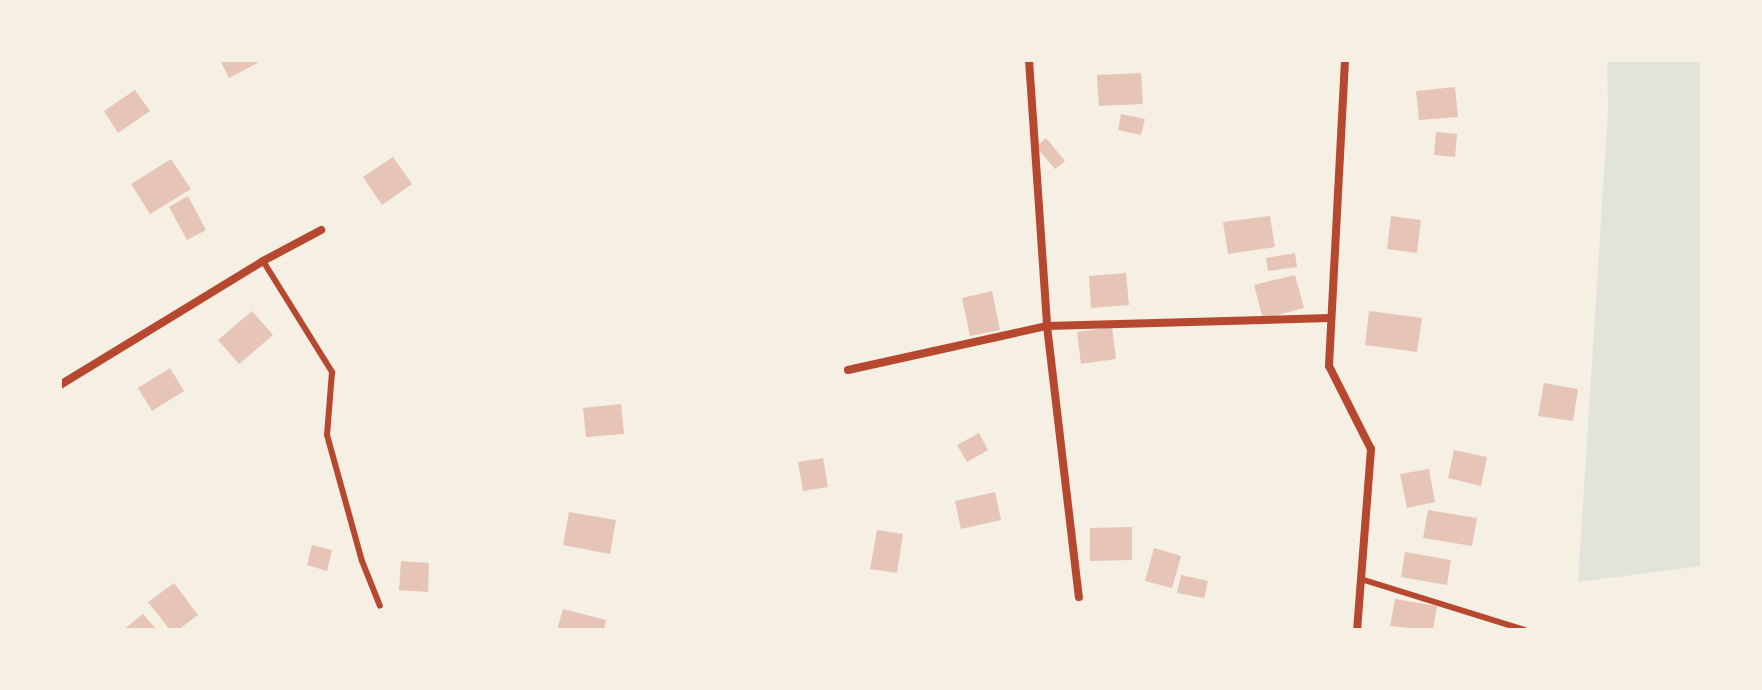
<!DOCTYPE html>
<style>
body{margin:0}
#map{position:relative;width:1762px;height:690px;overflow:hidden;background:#f6efe4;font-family:Manrope,sans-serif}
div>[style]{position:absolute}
.green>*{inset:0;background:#e2e4dc}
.building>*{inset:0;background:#e6c5b7}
.service>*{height:6px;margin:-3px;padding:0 3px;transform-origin:3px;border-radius:3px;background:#b5482f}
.minor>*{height:8px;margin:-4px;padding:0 4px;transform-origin:4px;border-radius:4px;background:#b5482f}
span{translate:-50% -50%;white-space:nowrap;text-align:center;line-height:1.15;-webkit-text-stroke:6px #f6efe4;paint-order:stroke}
.frame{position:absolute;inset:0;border:62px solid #f6efe4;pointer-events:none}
</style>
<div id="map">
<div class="green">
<i style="clip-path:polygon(1607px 60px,1702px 60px,1702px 566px,1578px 582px,1608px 110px)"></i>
</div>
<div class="building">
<i style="clip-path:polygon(220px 60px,263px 60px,229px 78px)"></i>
<i style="clip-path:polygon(1141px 73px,1143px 104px,1099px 106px,1097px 75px)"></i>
<i style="clip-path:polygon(1455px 87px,1458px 117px,1419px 120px,1416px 91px)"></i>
<i style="clip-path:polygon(135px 90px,150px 111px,118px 133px,104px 111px)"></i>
<i style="clip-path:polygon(1121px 114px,1145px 119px,1141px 135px,1118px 130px)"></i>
<i style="clip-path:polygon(1436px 132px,1457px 134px,1455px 157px,1434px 155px)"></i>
<i style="clip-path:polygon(1046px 138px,1065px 161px,1055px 169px,1036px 147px)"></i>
<i style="clip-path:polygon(393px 157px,412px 184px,382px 205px,363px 177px)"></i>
<i style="clip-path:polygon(171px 159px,191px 189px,150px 214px,131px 184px)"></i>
<i style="clip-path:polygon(188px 196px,206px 230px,187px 240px,169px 207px)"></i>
<i style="clip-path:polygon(1270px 216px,1275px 247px,1228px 254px,1223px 222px)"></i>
<i style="clip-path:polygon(1391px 216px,1421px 220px,1417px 253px,1387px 249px)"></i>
<i style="clip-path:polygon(1295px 253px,1297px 267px,1268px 271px,1266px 258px)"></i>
<i style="clip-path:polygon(1126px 273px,1129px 305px,1091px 308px,1089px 276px)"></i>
<i style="clip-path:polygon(1295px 275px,1304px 308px,1263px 319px,1254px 285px)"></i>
<i style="clip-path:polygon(992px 291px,1000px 330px,970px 336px,962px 298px)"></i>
<i style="clip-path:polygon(252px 311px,273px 335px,239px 364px,218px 340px)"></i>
<i style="clip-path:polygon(1369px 311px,1422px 318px,1417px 352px,1365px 345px)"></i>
<i style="clip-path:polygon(1112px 327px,1116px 359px,1081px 364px,1077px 332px)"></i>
<i style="clip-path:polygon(170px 368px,184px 391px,152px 411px,138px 388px)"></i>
<i style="clip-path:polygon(1544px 383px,1578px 389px,1573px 421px,1538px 416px)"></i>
<i style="clip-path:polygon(621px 404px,624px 434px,586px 437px,583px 408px)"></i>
<i style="clip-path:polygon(979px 433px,988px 450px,967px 462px,957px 445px)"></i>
<i style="clip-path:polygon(1454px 450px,1487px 457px,1481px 486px,1448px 478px)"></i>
<i style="clip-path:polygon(823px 458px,828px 487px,803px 491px,798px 462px)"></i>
<i style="clip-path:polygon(1429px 469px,1435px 502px,1407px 508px,1400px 474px)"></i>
<i style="clip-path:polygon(995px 492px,1001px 520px,961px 529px,955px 501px)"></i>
<i style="clip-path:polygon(1428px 510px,1477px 518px,1472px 546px,1423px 538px)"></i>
<i style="clip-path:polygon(569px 512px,616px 520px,610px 554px,563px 545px)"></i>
<i style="clip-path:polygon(1132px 527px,1132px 560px,1090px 561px,1090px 528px)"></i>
<i style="clip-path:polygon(877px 530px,903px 534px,897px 573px,870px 569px)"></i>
<i style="clip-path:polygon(312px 545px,332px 550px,327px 571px,307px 565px)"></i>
<i style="clip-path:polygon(1154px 548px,1181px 556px,1172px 588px,1145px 581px)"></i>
<i style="clip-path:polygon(1405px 552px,1451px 560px,1447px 585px,1401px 577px)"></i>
<i style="clip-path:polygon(401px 561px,429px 563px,428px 592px,399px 590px)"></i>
<i style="clip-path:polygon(1181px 575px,1208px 581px,1204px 598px,1177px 593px)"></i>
<i style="clip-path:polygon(174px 583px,198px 615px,178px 630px,170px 630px,148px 602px)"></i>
<i style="clip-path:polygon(1395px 599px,1437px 606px,1433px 630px,1390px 626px)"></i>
<i style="clip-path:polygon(563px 609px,606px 620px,604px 630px,557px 630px)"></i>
<i style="clip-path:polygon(143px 614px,157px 630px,123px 630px)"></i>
</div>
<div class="service">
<i style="left:263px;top:261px;width:131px;rotate:58.1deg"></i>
<i style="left:332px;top:372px;width:63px;rotate:94.5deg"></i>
<i style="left:327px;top:435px;width:131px;rotate:74.5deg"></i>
<i style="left:362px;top:561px;width:48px;rotate:68.2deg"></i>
<i style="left:1364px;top:580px;width:169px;rotate:17.3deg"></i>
</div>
<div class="minor">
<i style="left:1029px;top:60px;width:267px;rotate:86.1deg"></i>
<i style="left:1047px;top:326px;width:273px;rotate:83.3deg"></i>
<i style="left:1345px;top:60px;width:306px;rotate:93deg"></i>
<i style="left:1329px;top:366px;width:93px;rotate:63.2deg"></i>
<i style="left:1371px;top:449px;width:182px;rotate:94.4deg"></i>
<i style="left:848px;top:370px;width:204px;rotate:-12.5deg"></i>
<i style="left:1047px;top:326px;width:283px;rotate:-1.6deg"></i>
<i style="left:60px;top:385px;width:238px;rotate:-31.4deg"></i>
<i style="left:263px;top:261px;width:66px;rotate:-28.1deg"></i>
</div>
<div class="frame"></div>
</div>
